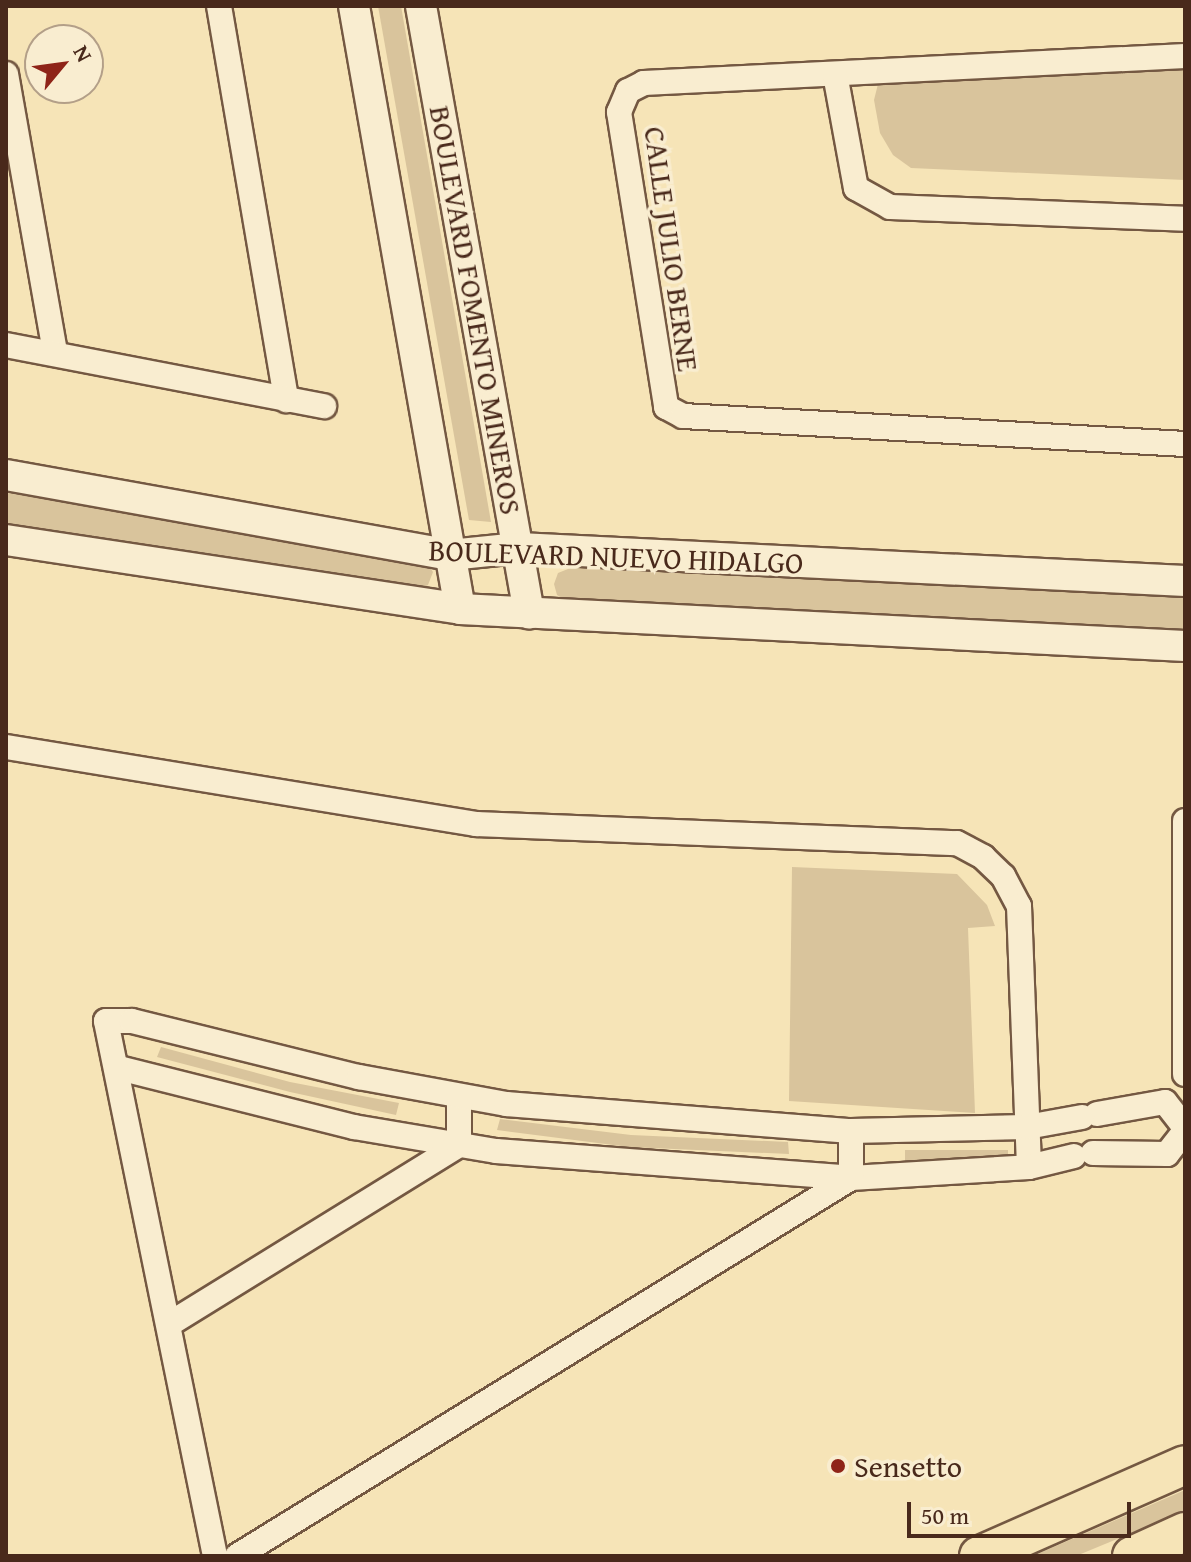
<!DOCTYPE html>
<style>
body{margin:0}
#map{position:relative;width:1191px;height:1562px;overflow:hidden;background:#f6e4b7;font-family:"Gentium Book Plus",serif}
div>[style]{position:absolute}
.green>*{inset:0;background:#d9c49c}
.roads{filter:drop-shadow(2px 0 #745842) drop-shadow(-2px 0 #745842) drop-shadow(0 2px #745842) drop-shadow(0 -2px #745842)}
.minor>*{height:24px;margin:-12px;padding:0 12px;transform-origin:12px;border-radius:12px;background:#f9edd0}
.tertiary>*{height:30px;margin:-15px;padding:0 15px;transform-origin:15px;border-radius:15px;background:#f9edd0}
.primary>*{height:38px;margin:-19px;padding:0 19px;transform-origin:19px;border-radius:19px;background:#f6e4b7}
.dots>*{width:22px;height:22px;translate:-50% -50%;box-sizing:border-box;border:4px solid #f9edd0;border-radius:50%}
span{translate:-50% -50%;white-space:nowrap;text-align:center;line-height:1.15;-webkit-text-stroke:7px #f9edd0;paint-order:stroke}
.street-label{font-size:30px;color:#49291b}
.poi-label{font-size:30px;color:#49291b}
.left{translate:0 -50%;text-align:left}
.frame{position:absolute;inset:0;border:8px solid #49291b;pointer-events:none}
.north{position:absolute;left:24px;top:24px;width:80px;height:80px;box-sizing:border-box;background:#f9edd0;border:2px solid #b39f88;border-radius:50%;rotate:61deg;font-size:22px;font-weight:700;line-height:32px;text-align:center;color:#49291b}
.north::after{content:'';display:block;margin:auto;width:28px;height:36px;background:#8f2418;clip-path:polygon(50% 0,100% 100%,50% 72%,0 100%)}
.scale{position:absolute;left:907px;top:1502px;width:224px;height:36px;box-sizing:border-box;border:4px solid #49291b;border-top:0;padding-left:10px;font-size:24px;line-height:28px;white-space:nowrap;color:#49291b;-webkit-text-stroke:6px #f9edd0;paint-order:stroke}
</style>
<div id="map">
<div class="green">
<i style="clip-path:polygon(378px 6px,401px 6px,491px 522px,469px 520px)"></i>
<i style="clip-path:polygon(1185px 63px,1185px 180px,911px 168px,893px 155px,880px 133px,874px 100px,880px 76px)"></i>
<i style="clip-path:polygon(6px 493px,422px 556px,433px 572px,428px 585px,418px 590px,6px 526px)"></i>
<i style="clip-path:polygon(573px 567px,1185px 596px,1185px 633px,569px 602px,557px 595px,554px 584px,558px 573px)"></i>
<i style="clip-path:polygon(792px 867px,957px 874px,987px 905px,995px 926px,968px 928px,975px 1113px,789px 1101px)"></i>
<i style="clip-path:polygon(161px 1047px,290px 1082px,399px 1103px,396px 1115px,290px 1092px,157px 1057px)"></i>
<i style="clip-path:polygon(500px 1119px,631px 1135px,788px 1142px,789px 1154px,629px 1147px,497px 1130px)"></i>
<i style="clip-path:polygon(905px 1150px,1008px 1150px,1008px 1161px,905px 1161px)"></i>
<i style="clip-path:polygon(1185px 1490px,1185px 1511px,1076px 1556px,1033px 1556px)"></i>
</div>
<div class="roads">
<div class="minor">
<i style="left:219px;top:6px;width:400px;rotate:80.3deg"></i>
<i style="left:1185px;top:56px;width:542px;rotate:177.14deg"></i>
<i style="left:644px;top:83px;width:18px;rotate:153deg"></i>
<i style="left:628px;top:91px;width:23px;rotate:113deg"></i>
<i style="left:619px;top:112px;width:299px;rotate:80.9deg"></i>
<i style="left:666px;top:407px;width:19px;rotate:28deg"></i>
<i style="left:683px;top:416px;width:503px;rotate:3.19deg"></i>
<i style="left:6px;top:74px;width:283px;rotate:80deg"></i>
<i style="left:835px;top:74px;width:116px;rotate:79.6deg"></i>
<i style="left:856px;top:188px;width:39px;rotate:29deg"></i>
<i style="left:890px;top:207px;width:295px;rotate:2.3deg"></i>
<i style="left:6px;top:345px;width:324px;rotate:10.9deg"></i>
<i style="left:6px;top:747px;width:476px;rotate:9.3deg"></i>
<i style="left:476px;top:824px;width:481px;rotate:2.3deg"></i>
<i style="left:957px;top:843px;width:30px;rotate:28deg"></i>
<i style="left:983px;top:857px;width:28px;rotate:44deg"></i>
<i style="left:1003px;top:876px;width:34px;rotate:62deg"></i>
<i style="left:1019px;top:906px;width:261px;rotate:87.8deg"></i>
<i style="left:1185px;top:821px;width:253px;rotate:90deg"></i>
<i style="left:119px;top:1068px;width:242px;rotate:14.1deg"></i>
<i style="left:354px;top:1127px;width:144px;rotate:9.6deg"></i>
<i style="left:496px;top:1151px;width:356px;rotate:4.3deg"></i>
<i style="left:851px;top:1178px;width:178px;rotate:-3.5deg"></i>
<i style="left:1029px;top:1167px;width:46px;rotate:-13.7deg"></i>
<i style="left:1097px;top:1114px;width:69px;rotate:-10deg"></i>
<i style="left:1165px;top:1102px;width:33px;rotate:52deg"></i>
<i style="left:1093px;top:1153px;width:74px;rotate:0.8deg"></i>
<i style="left:1167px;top:1154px;width:29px;rotate:-52deg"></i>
<i style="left:171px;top:1323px;width:339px;rotate:-31.7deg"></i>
<i style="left:459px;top:1145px;width:49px;rotate:-90deg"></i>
<i style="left:215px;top:1556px;width:546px;rotate:-101.52deg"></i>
<i style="left:106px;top:1021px;width:26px"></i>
<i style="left:132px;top:1021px;width:234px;rotate:13.9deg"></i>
<i style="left:359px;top:1077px;width:149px;rotate:10.4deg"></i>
<i style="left:506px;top:1104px;width:346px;rotate:4.5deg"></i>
<i style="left:851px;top:1131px;width:176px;rotate:-1.3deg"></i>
<i style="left:1027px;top:1127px;width:56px;rotate:-10.3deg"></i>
<i style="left:237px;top:1556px;width:721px;rotate:-31.62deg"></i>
<i style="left:851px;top:1178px;width:47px;rotate:-90deg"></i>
</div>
<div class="tertiary">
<i style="left:354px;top:6px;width:612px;rotate:80.03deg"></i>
<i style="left:421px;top:6px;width:617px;rotate:79.91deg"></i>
<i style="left:6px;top:475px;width:451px;rotate:10.2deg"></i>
<i style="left:450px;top:555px;width:69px;rotate:-5.8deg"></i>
<i style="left:519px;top:548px;width:667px;rotate:2.84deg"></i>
<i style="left:6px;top:540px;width:459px;rotate:8.6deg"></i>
<i style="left:460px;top:609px;width:726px;rotate:2.92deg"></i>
</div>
<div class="primary">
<i style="left:979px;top:1556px;width:225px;rotate:-23.8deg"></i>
<i style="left:1132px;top:1556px;width:58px;rotate:-24.4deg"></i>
</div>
</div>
<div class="dots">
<i style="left:838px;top:1466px;background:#8f2418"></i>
</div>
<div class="street-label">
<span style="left:672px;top:249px;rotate:82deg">CALLE JULIO BERNE</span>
<span style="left:476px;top:310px;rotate:80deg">BOULEVARD FOMENTO MINEROS</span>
<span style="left:616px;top:556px;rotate:2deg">BOULEVARD NUEVO HIDALGO</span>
</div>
<div class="poi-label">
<span class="left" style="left:854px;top:1466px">Sensetto</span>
</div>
<div class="frame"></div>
<div class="north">N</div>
<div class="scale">50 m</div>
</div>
